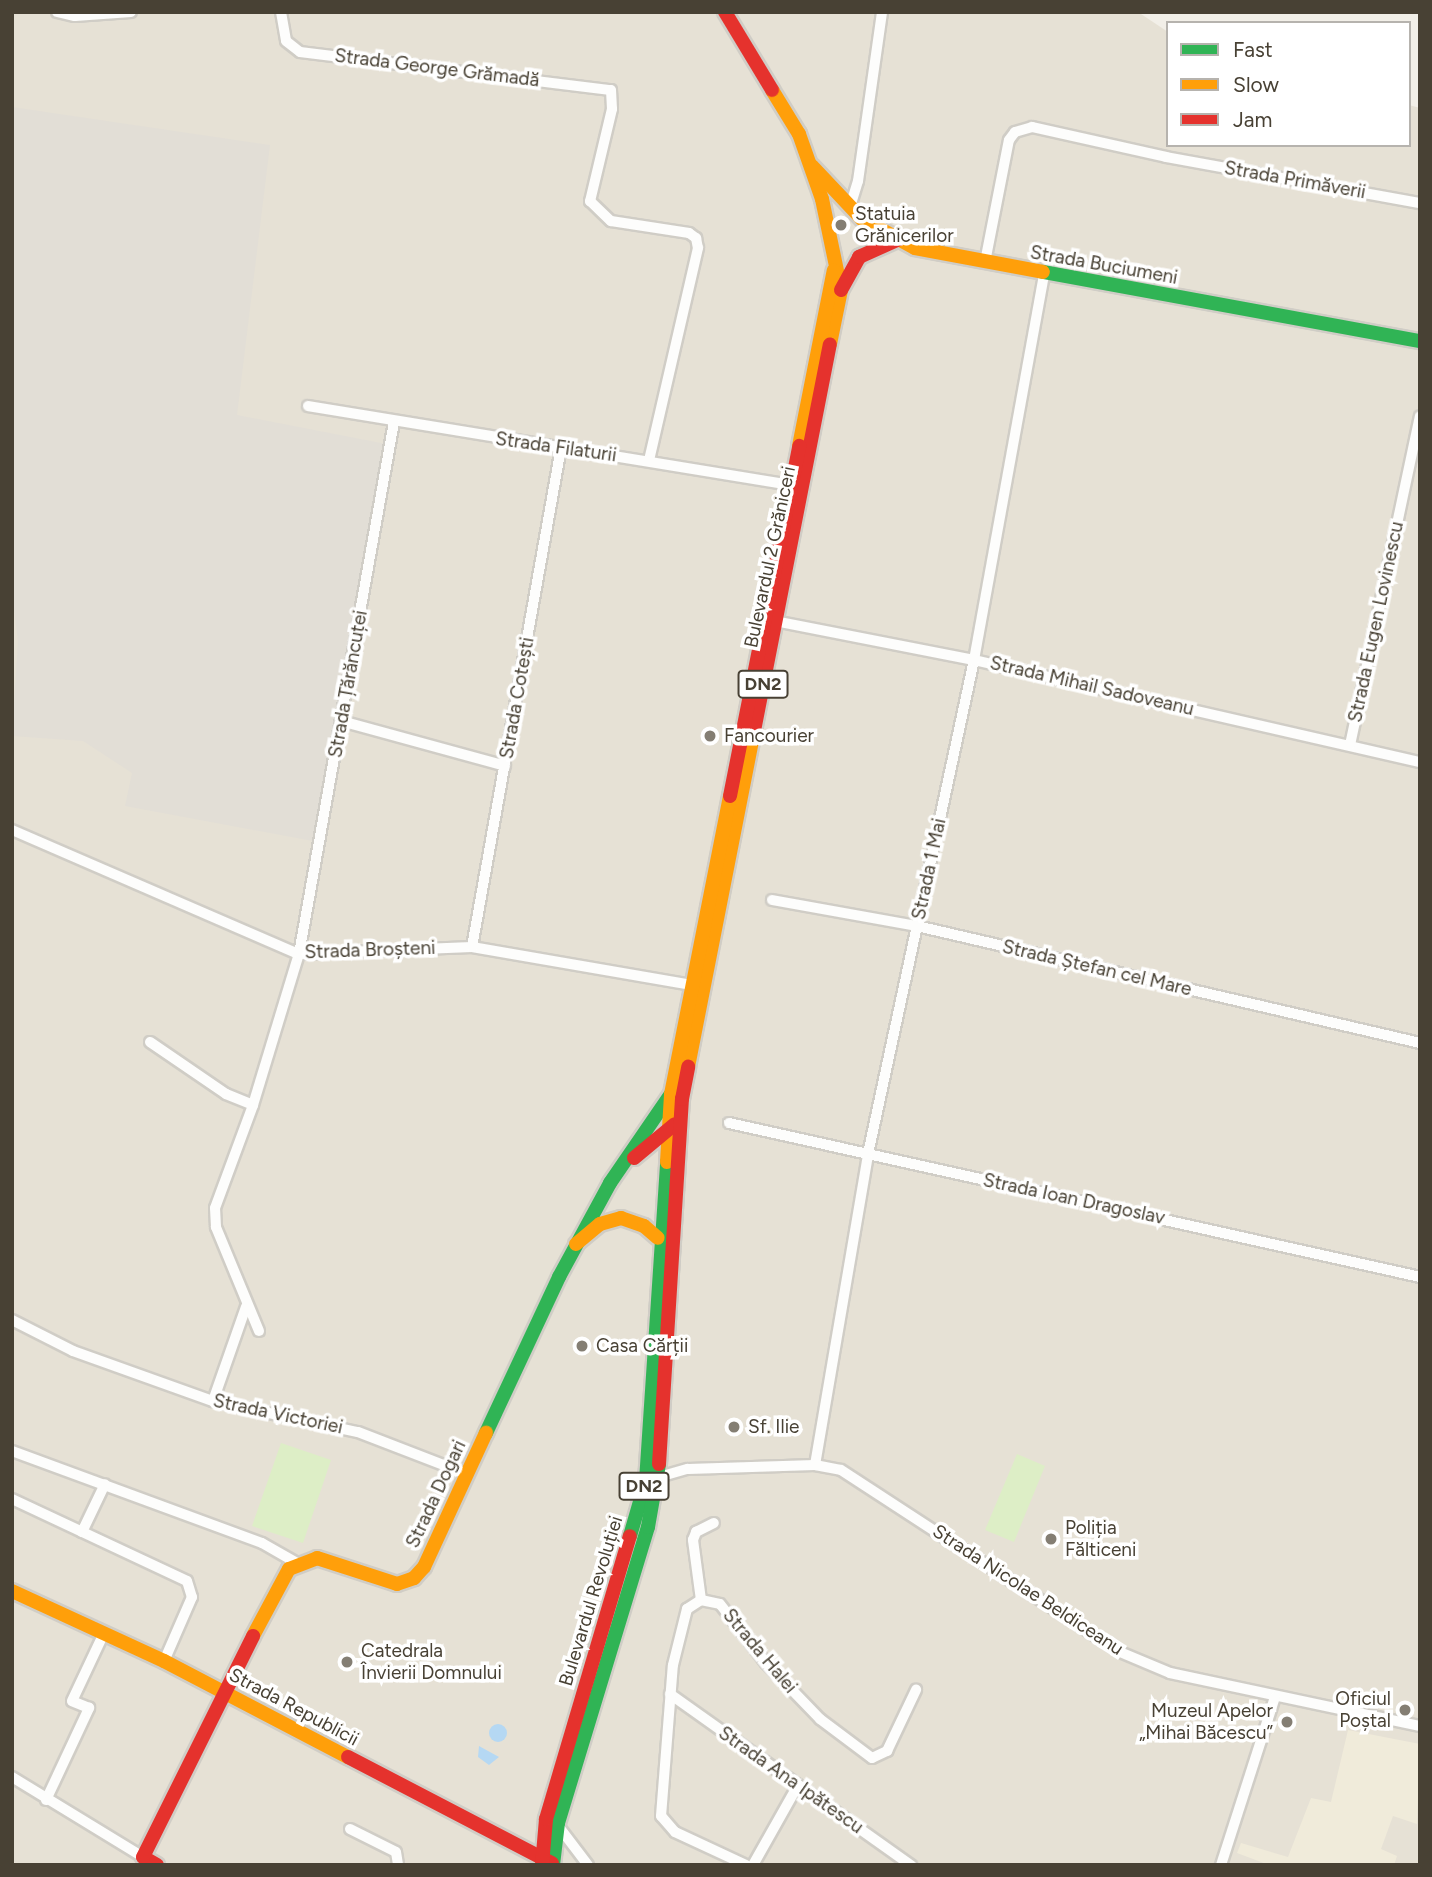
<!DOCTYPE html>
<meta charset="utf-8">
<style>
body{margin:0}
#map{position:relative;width:1432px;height:1877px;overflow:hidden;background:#f2efe8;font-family:Figtree,sans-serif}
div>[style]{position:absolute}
.residential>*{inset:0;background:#e6e1d5}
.industrial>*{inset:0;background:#e2ded6}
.education>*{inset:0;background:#f0ebda}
.green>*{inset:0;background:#ddeec6}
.water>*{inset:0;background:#b5d8f3}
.round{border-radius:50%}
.roads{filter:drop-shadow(2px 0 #d0cdc6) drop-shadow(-2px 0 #d0cdc6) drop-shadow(0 2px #d0cdc6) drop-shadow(0 -2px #d0cdc6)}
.street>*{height:10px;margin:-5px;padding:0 5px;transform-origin:5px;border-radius:5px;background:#fdfdfc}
.fast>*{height:14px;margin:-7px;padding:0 7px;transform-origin:7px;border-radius:7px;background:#30b455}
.slow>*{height:14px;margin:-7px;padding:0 7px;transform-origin:7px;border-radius:7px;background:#ff9f0a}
.jam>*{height:14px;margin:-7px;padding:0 7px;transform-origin:7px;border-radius:7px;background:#e5322d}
.dots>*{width:19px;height:19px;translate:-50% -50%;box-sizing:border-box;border:4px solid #fff;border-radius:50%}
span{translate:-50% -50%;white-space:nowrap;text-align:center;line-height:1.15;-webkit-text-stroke:7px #fff;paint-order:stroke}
.shield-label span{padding:2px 5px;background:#fff;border:2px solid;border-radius:5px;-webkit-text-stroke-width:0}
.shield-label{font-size:18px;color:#484134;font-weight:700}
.street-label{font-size:19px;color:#484134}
.poi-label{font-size:19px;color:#484134}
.left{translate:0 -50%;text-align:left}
.right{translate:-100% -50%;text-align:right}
.frame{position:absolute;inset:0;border:14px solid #484134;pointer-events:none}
.legend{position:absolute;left:1166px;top:21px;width:245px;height:126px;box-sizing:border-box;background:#fff;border:2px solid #b6b3ae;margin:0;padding:9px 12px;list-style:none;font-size:21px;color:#484134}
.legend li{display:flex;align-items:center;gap:14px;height:35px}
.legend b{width:35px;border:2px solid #b6b3ae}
</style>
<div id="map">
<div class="residential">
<i style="clip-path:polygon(12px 12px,1138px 12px,1168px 32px,1168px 145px,1409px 145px,1409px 105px,1420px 108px,1420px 1865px,12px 1865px)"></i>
</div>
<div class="industrial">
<i style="clip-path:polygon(12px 107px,270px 145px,237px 415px,386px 444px,318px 842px,125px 806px,132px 773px,83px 741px,12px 736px,18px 641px,12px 595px)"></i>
</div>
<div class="education">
<i style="clip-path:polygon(1348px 1730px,1420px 1744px,1417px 1824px,1393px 1816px,1381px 1849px,1397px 1856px,1394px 1865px,1269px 1865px,1237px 1853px,1241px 1843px,1288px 1857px,1311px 1798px,1331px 1802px)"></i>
</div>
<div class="green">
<i style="clip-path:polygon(281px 1443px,331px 1460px,303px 1543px,252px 1526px)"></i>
<i style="clip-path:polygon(1017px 1454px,1045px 1466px,1014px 1542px,985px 1530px)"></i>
</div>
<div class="water">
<i class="round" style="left:489px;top:1724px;width:18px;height:18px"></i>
<i style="clip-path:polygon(479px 1746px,499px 1757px,489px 1765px,478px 1757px)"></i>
</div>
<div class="roads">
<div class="street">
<i style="left:57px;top:12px;width:18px;rotate:13deg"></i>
<i style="left:75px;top:16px;width:56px;rotate:-4.1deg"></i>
<i style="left:281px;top:12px;width:29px;rotate:80deg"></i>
<i style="left:286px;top:41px;width:18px;rotate:38deg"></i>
<i style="left:300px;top:52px;width:313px;rotate:7deg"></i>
<i style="left:611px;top:90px;width:19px;rotate:87deg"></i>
<i style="left:612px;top:109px;width:95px;rotate:103.4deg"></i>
<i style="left:590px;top:201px;width:29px;rotate:44deg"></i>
<i style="left:611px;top:221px;width:79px;rotate:8.7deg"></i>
<i style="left:689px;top:233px;width:9px;rotate:36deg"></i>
<i style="left:696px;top:238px;width:10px;rotate:79deg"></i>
<i style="left:698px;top:248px;width:218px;rotate:103deg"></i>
<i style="left:850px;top:207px;width:27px;rotate:-73deg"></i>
<i style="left:858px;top:181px;width:171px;rotate:-81.9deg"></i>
<i style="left:985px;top:262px;width:124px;rotate:-78.9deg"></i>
<i style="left:1009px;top:140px;width:10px;rotate:-53deg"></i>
<i style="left:1015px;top:132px;width:18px;rotate:-16deg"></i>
<i style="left:1032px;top:127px;width:137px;rotate:12.6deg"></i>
<i style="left:1166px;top:157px;width:258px;rotate:10.3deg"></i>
<i style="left:308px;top:406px;width:495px;rotate:9.3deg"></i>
<i style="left:770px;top:620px;width:208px;rotate:11.1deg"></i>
<i style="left:974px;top:660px;width:458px;rotate:12.9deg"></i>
<i style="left:341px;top:721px;width:170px;rotate:15.3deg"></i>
<i style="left:1350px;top:745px;width:336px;rotate:-78deg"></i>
<i style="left:12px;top:830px;width:313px;rotate:23.4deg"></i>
<i style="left:299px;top:954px;width:173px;rotate:-2.3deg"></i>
<i style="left:472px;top:947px;width:229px;rotate:9.8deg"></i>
<i style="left:772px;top:900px;width:147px;rotate:10.2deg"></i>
<i style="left:917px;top:926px;width:516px;rotate:13.09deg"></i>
<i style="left:472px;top:947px;width:507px;rotate:-79.89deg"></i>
<i style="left:150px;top:1042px;width:92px;rotate:34.4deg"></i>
<i style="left:226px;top:1094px;width:29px;rotate:22deg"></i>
<i style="left:729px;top:1123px;width:708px;rotate:12.56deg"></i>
<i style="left:12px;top:1320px;width:68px;rotate:26.9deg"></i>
<i style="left:73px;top:1351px;width:149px;rotate:19.7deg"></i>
<i style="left:213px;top:1401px;width:148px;rotate:12.1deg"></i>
<i style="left:358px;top:1432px;width:117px;rotate:21.1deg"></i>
<i style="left:259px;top:1331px;width:113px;rotate:-112.5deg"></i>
<i style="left:216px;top:1227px;width:19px;rotate:-93deg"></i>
<i style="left:215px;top:1208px;width:110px;rotate:-69.7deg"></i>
<i style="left:253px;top:1105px;width:158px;rotate:-73.1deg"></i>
<i style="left:299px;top:954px;width:540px;rotate:-79.88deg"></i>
<i style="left:213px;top:1401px;width:100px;rotate:-70.7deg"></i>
<i style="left:12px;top:1451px;width:266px;rotate:20.2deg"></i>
<i style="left:262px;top:1543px;width:40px;rotate:29.7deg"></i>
<i style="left:815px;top:1465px;width:315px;rotate:-80.3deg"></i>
<i style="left:868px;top:1154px;width:505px;rotate:-77.89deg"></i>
<i style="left:974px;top:660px;width:392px;rotate:-79.7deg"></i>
<i style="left:652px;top:1479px;width:37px;rotate:-16deg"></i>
<i style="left:688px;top:1469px;width:127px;rotate:-1.8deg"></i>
<i style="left:815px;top:1465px;width:26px;rotate:11deg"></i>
<i style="left:841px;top:1470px;width:333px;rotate:33.1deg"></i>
<i style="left:1120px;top:1652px;width:54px;rotate:22.8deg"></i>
<i style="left:1170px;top:1673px;width:256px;rotate:12deg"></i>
<i style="left:12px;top:1499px;width:193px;rotate:25.1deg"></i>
<i style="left:187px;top:1581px;width:17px;rotate:73deg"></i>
<i style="left:192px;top:1597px;width:70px;rotate:113.6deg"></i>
<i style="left:82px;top:1532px;width:53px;rotate:-64.4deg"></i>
<i style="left:701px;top:1600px;width:61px;rotate:-97.6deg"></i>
<i style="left:693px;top:1540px;width:9px;rotate:-69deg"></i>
<i style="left:696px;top:1532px;width:20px;rotate:-27deg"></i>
<i style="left:670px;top:1694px;width:296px;rotate:35.4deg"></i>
<i style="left:12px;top:1777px;width:153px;rotate:31.4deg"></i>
<i style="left:46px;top:1800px;width:102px;rotate:-64.9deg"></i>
<i style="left:89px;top:1708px;width:18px;rotate:-158deg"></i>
<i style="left:72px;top:1701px;width:75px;rotate:-64.8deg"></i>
<i style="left:556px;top:1823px;width:53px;rotate:52.7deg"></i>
<i style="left:350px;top:1829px;width:51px;rotate:26.6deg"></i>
<i style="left:396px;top:1852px;width:13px;rotate:81deg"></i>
<i style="left:746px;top:1865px;width:78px;rotate:-155.1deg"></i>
<i style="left:675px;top:1832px;width:21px;rotate:-131deg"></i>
<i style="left:661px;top:1816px;width:151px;rotate:-85.5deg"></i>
<i style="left:673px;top:1665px;width:58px;rotate:-76deg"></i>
<i style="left:687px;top:1609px;width:17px;rotate:-33deg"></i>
<i style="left:701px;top:1600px;width:19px;rotate:12deg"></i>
<i style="left:720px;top:1604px;width:75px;rotate:52.1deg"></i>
<i style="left:766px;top:1663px;width:78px;rotate:46deg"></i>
<i style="left:820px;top:1719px;width:65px;rotate:36.9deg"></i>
<i style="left:872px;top:1758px;width:17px;rotate:-25deg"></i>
<i style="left:887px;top:1751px;width:68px;rotate:-64.6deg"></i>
<i style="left:753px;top:1865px;width:92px;rotate:-60.6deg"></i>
<i style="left:1221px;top:1865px;width:176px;rotate:-72.2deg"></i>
</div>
<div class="fast">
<i style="left:1043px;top:272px;width:383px;rotate:10.4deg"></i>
<i style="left:486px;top:1433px;width:172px;rotate:-64.9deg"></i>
<i style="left:559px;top:1277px;width:107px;rotate:-61.5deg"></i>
<i style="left:610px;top:1183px;width:108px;rotate:-55.6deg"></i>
<i style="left:630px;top:1536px;width:57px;rotate:-73.8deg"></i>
<i style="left:646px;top:1481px;width:320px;rotate:-86.2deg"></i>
<i style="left:553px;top:1865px;width:42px;rotate:-83.2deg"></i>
<i style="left:558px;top:1823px;width:309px;rotate:-73.1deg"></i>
<i style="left:648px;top:1527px;width:64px;rotate:-80.1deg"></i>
</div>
<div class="slow">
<i style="left:772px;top:90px;width:52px;rotate:58.5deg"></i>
<i style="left:799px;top:134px;width:69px;rotate:70.5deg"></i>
<i style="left:822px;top:199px;width:93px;rotate:78.2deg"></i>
<i style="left:841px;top:290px;width:55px;rotate:101.5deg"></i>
<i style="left:812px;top:166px;width:73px;rotate:46.7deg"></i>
<i style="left:862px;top:219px;width:60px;rotate:28.7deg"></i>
<i style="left:915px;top:248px;width:130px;rotate:10.6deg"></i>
<i style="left:799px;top:446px;width:179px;rotate:-78.8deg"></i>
<i style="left:688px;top:1067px;width:337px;rotate:-78.9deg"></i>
<i style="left:667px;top:1162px;width:68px;rotate:-86.6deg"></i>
<i style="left:671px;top:1094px;width:304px;rotate:-78.8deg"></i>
<i style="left:576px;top:1244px;width:31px;rotate:-40deg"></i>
<i style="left:600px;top:1224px;width:22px;rotate:-16deg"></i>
<i style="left:621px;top:1218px;width:24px;rotate:19deg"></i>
<i style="left:644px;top:1226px;width:18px;rotate:41deg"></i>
<i style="left:12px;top:1591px;width:167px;rotate:24.7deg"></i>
<i style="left:164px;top:1661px;width:208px;rotate:27.6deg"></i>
<i style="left:253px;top:1636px;width:76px;rotate:-61.8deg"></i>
<i style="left:289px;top:1569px;width:30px;rotate:-21deg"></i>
<i style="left:317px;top:1558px;width:84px;rotate:18deg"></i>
<i style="left:397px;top:1584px;width:18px;rotate:-19deg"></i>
<i style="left:414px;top:1578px;width:15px;rotate:-48deg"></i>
<i style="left:424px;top:1567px;width:148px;rotate:-65.2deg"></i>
</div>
<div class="jam">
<i style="left:725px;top:12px;width:91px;rotate:58.9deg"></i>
<i style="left:841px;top:290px;width:38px;rotate:-61deg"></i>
<i style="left:859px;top:257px;width:42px;rotate:-24.1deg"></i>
<i style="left:753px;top:736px;width:399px;rotate:-78.9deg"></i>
<i style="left:730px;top:796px;width:357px;rotate:-78.8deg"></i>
<i style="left:634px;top:1158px;width:53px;rotate:-39.7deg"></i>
<i style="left:659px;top:1464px;width:366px;rotate:-86.4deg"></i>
<i style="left:682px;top:1099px;width:33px;rotate:-79deg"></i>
<i style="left:348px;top:1757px;width:230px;rotate:27.5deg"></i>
<i style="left:157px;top:1865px;width:16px;rotate:-150deg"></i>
<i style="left:143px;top:1857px;width:247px;rotate:-63.5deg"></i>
<i style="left:542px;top:1865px;width:46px;rotate:-85deg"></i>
<i style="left:546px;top:1819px;width:295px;rotate:-73.5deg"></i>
</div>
</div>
<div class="dots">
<i style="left:841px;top:225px;background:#847e73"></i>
<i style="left:710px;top:736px;background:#847e73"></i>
<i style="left:582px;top:1346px;background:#847e73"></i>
<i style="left:734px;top:1427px;background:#847e73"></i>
<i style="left:1051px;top:1539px;background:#847e73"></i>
<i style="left:347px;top:1662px;background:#847e73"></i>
<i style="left:1405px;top:1710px;background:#847e73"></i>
<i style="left:1287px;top:1722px;background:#847e73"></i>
</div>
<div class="shield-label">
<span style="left:763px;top:684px">DN2</span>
<span style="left:644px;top:1486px">DN2</span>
</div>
<div class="street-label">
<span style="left:437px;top:68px;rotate:7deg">Strada George Grămadă</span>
<span style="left:1295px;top:180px;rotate:10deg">Strada Primăverii</span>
<span style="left:1104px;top:265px;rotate:10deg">Strada Buciumeni</span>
<span style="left:556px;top:447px;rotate:8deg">Strada Filaturii</span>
<span style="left:770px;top:557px;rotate:-78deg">Bulevardul 2 Grăniceri</span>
<span style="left:1376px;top:622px;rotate:-78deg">Strada Eugen Lovinescu</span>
<span style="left:348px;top:684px;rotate:-80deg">Strada Țărăncuței</span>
<span style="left:1092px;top:686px;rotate:13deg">Strada Mihail Sadoveanu</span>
<span style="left:517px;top:698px;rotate:-80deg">Strada Cotești</span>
<span style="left:929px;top:869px;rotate:-78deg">Strada 1 Mai</span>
<span style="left:370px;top:950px;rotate:-2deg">Strada Broșteni</span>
<span style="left:1097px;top:968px;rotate:13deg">Strada Ștefan cel Mare</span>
<span style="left:1074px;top:1199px;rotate:12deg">Strada Ioan Dragoslav</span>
<span style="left:278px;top:1414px;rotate:12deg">Strada Victoriei</span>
<span style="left:436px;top:1494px;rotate:-65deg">Strada Dogari</span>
<span style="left:1028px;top:1590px;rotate:33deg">Strada Nicolae Beldiceanu</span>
<span style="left:591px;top:1601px;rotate:-73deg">Bulevardul Revoluției</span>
<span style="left:760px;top:1651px;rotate:50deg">Strada Halei</span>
<span style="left:294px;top:1707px;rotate:28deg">Strada Republicii</span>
<span style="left:791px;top:1780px;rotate:35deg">Strada Ana Ipătescu</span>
</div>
<div class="poi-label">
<span class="left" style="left:855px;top:225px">Statuia<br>Grănicerilor</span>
<span class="left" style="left:724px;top:736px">Fancourier</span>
<span class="left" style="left:596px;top:1346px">Casa Cărții</span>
<span class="left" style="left:748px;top:1427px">Sf. Ilie</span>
<span class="left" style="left:1065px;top:1539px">Poliția<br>Fălticeni</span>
<span class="left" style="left:361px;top:1662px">Catedrala<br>Învierii Domnului</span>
<span class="right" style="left:1391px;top:1710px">Oficiul<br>Poștal</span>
<span class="right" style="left:1273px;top:1722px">Muzeul Apelor<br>„Mihai Băcescu”</span>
</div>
<div class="frame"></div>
<ul class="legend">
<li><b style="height:9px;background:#30b455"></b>Fast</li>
<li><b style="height:9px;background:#ff9f0a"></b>Slow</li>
<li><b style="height:9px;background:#e5322d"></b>Jam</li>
</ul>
</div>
